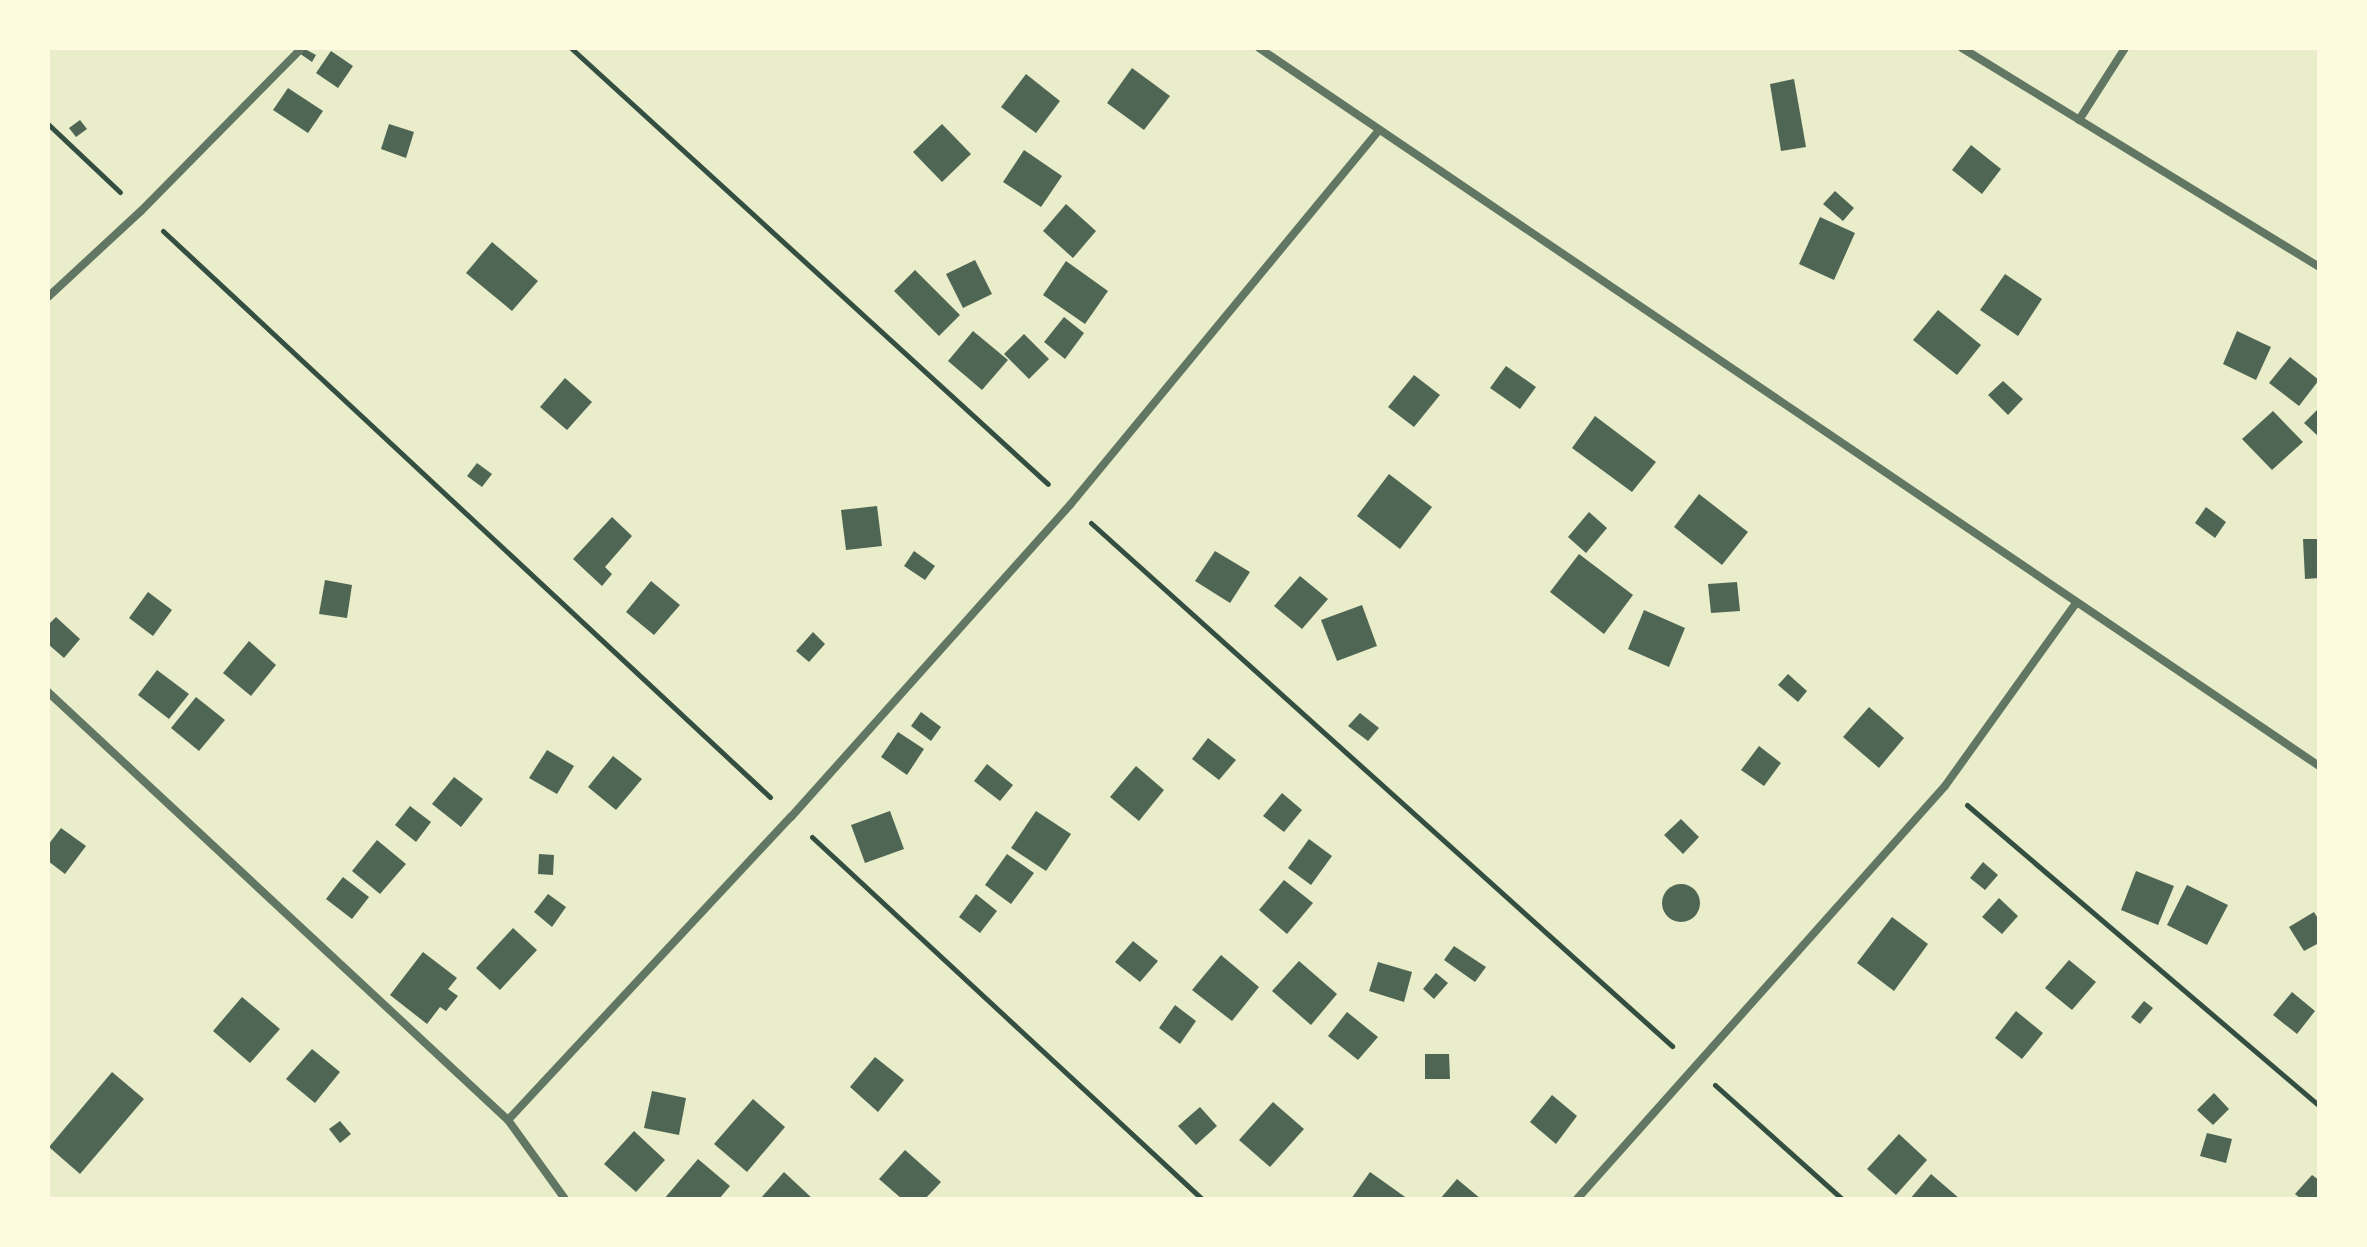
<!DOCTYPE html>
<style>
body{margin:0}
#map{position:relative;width:2367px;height:1247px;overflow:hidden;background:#e9edc9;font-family:"PT Sans",sans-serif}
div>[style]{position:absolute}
.building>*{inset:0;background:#4f6655}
.round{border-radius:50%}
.path>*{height:5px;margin:-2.5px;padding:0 2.5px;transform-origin:2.5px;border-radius:2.5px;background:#344e41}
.minor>*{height:8px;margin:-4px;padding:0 4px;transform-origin:4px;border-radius:4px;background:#617663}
span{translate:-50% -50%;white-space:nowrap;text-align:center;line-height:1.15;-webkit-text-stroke:6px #fefae0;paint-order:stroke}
.frame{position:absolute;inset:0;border:50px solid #fefae0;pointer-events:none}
</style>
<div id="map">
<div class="building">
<i style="clip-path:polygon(303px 48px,316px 55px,312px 62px,299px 53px)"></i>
<i style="clip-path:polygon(331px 51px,353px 66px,338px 88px,316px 73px)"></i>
<i style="clip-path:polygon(1132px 68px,1170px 96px,1144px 130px,1107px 103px)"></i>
<i style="clip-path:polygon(1026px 74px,1060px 101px,1036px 133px,1001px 107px)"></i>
<i style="clip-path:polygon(1794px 79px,1806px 147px,1781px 151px,1770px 84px)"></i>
<i style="clip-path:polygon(288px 88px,323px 111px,308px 133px,273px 110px)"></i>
<i style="clip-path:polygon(80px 120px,87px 129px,76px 137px,69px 128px)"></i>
<i style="clip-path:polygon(389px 124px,414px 132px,406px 158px,381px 149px)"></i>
<i style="clip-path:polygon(942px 124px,971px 154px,942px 182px,913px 152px)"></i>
<i style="clip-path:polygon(1971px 145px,2001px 169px,1982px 194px,1952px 170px)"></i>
<i style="clip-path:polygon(1024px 150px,1062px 176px,1041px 207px,1003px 182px)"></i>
<i style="clip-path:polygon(1835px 191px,1854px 208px,1843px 221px,1823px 204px)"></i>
<i style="clip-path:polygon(1066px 204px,1096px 231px,1073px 258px,1043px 231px)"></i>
<i style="clip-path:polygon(1820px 217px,1855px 233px,1834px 280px,1799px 264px)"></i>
<i style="clip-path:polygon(492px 242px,538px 281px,512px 311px,466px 273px)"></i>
<i style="clip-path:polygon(975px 260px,992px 294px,963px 308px,946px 274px)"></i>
<i style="clip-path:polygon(1066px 261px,1108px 291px,1085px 324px,1043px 295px)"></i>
<i style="clip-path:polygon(915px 270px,960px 315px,939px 336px,894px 291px)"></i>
<i style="clip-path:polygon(2005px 274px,2042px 299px,2018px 336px,1980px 310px)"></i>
<i style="clip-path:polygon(1938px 310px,1981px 345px,1957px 375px,1913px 340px)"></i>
<i style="clip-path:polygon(1064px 317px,1084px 333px,1065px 359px,1044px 342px)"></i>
<i style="clip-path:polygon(973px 331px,1008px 360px,982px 390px,948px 361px)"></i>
<i style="clip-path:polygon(2237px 331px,2271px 347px,2256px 380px,2223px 364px)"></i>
<i style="clip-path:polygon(1024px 334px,1049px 359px,1029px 379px,1004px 354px)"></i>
<i style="clip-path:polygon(2290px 357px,2319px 380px,2299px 406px,2269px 383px)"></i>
<i style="clip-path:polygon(1506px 366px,1536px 387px,1520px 409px,1490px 388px)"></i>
<i style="clip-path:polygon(1414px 375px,1440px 395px,1414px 427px,1388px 407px)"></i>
<i style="clip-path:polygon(565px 378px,592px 402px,567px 430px,540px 407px)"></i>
<i style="clip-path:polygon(2003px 381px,2023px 399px,2008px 415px,1988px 395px)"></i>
<i style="clip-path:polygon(2319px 408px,2319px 437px,2304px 423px)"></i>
<i style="clip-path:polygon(2273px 411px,2303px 442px,2272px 470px,2242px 439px)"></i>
<i style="clip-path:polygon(1595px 416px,1656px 462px,1632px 492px,1572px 448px)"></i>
<i style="clip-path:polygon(477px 463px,492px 474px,482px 487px,467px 476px)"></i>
<i style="clip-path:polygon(1389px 474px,1432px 507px,1400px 549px,1357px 516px)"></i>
<i style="clip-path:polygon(1699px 494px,1748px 532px,1722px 565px,1674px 527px)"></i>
<i style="clip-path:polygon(877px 506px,882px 546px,846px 550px,841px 510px)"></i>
<i style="clip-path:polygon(2206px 507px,2226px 522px,2215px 538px,2195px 523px)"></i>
<i style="clip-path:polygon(1589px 512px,1607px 528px,1586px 553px,1568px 537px)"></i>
<i style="clip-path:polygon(612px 517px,632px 536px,605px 567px,612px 574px,602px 586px,573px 559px)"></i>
<i style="clip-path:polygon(2303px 539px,2319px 539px,2319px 578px,2305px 579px)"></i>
<i style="clip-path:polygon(914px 551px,935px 566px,925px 580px,904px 566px)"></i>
<i style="clip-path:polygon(1215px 551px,1250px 572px,1230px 603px,1195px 581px)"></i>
<i style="clip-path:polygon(1579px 554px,1633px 595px,1604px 634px,1550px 592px)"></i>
<i style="clip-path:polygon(1300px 576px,1328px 599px,1302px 629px,1274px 606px)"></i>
<i style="clip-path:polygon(325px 580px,352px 585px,347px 618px,319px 614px)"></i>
<i style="clip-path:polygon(651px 581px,680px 605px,654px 635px,626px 612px)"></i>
<i style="clip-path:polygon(1737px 582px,1740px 611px,1711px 613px,1708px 584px)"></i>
<i style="clip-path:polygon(148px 592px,172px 610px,153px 636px,129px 618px)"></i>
<i style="clip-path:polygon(1362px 605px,1377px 646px,1337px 661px,1321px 620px)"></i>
<i style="clip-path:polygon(1644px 610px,1685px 628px,1669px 667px,1628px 649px)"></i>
<i style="clip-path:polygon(56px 617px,80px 639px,64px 658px,48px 644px,48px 625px)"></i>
<i style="clip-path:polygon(813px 632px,825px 644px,809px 662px,796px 651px)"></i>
<i style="clip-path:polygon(249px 641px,276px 665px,251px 696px,223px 673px)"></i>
<i style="clip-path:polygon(157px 670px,189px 694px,169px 719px,138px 695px)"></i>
<i style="clip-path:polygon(1788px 674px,1807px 691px,1798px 702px,1778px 685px)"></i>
<i style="clip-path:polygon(196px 697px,225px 720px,199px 751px,171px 728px)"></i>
<i style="clip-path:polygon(1869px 707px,1904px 738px,1879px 768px,1843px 737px)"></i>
<i style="clip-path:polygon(921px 712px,941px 727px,931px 741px,911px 726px)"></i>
<i style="clip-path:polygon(1360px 713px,1379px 728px,1368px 741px,1348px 726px)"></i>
<i style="clip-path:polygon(898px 732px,924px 749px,907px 775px,881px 757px)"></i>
<i style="clip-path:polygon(1208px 738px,1236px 760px,1219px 780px,1192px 759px)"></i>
<i style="clip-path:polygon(1759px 746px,1781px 763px,1764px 786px,1741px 770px)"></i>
<i style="clip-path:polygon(547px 750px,574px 766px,557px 794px,529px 778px)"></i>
<i style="clip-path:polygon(613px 756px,642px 779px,616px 810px,588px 787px)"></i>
<i style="clip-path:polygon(987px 764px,1013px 785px,1000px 801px,974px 781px)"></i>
<i style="clip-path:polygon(1136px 766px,1164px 790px,1139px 821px,1110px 797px)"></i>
<i style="clip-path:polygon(454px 777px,483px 799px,461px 827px,432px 804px)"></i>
<i style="clip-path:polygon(1282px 793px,1302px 810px,1284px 832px,1263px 816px)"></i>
<i style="clip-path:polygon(410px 806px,431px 822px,416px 842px,395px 825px)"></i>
<i style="clip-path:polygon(890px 811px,904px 849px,865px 863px,851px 825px)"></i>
<i style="clip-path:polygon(1036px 811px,1071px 834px,1046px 871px,1011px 848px)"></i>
<i style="clip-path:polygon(1681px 819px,1699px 837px,1683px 854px,1664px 835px)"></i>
<i style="clip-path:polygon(61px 828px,86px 846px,65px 874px,48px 861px,48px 845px)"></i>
<i style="clip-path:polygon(1309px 839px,1332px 856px,1311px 885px,1288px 868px)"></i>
<i style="clip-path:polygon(377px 840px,406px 864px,380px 894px,352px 871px)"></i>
<i style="clip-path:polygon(539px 854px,554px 855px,553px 875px,538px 874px)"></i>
<i style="clip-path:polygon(1007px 854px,1034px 873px,1011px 904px,985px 885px)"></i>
<i style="clip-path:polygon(1983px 862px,1998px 875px,1985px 890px,1970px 878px)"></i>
<i style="clip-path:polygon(2136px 871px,2174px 886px,2158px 925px,2121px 910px)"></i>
<i style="clip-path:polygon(343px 877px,369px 897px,352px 919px,326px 899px)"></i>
<i style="clip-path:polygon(1284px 880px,1313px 903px,1287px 934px,1259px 910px)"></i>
<i class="round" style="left:1662px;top:884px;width:38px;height:38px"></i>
<i style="clip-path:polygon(2187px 885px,2228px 905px,2207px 945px,2167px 925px)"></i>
<i style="clip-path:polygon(548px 894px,566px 907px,552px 927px,534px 912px)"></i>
<i style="clip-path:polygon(976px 894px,997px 911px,980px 933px,959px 917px)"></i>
<i style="clip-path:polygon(1999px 898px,2018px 916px,2002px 934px,1982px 917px)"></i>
<i style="clip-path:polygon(2314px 912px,2319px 920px,2319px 943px,2304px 951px,2289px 927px)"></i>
<i style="clip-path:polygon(1892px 917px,1928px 944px,1894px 991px,1857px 963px)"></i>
<i style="clip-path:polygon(513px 928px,537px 950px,500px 990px,476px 968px)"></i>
<i style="clip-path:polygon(1133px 941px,1158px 961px,1140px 982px,1115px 962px)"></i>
<i style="clip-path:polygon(1454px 946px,1486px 967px,1475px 982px,1444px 960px)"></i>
<i style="clip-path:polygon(423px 952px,457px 978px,448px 989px,458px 996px,446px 1011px,440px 1007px,427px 1024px,390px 995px)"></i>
<i style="clip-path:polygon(1221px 955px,1259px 987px,1232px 1021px,1192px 990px)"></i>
<i style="clip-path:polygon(2069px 960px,2096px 982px,2072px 1010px,2045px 988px)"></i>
<i style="clip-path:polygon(1299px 961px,1337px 994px,1311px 1025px,1272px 991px)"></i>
<i style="clip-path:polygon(1378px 962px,1412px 972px,1404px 1002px,1369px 991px)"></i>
<i style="clip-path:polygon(1436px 973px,1448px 983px,1434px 999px,1423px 989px)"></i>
<i style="clip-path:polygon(2292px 992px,2315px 1011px,2297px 1034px,2273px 1015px)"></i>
<i style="clip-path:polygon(242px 997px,280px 1029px,250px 1063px,213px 1031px)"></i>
<i style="clip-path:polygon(2144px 1001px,2153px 1008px,2140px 1024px,2131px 1017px)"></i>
<i style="clip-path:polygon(1175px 1005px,1196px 1021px,1180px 1044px,1159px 1028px)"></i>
<i style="clip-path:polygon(2016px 1011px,2043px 1033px,2022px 1059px,1995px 1038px)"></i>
<i style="clip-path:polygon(1347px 1012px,1378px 1037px,1358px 1060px,1328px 1036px)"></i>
<i style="clip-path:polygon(312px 1049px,340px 1072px,315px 1103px,286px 1079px)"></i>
<i style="clip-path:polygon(1425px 1054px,1449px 1054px,1450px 1079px,1425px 1079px)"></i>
<i style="clip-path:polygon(875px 1057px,904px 1080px,878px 1112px,850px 1087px)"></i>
<i style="clip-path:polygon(112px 1072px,144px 1099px,80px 1174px,49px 1147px)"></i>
<i style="clip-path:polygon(652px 1091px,686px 1098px,679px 1135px,644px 1128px)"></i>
<i style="clip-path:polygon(2214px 1093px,2229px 1109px,2213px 1125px,2197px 1110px)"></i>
<i style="clip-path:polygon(1552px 1095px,1577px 1116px,1556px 1144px,1530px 1122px)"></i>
<i style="clip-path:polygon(753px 1099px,785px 1127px,747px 1172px,714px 1144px)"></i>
<i style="clip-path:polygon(1273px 1102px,1304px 1129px,1270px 1167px,1239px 1140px)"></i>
<i style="clip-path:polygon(1200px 1107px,1217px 1126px,1196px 1145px,1178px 1126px)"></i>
<i style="clip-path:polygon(340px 1121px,351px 1134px,340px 1143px,329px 1129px)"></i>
<i style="clip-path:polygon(634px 1131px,665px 1160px,636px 1192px,604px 1164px)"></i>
<i style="clip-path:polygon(2207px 1133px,2232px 1139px,2226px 1163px,2200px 1156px)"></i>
<i style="clip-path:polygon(1899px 1134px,1927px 1160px,1896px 1195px,1867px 1169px)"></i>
<i style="clip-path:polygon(905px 1150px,941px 1182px,925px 1199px,902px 1199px,879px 1179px)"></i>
<i style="clip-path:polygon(698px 1159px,730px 1186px,719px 1199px,664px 1199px)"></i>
<i style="clip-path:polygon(784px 1172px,813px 1199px,760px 1199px)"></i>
<i style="clip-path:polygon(1370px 1172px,1408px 1199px,1351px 1199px)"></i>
<i style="clip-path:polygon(1931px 1174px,1960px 1199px,1910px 1199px)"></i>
<i style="clip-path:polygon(2312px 1175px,2319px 1180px,2319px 1199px,2301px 1199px,2295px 1194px)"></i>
<i style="clip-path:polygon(1457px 1179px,1481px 1199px,1440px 1199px)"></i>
</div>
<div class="path">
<i style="left:571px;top:48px;width:646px;rotate:42.43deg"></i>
<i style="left:48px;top:124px;width:99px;rotate:43.4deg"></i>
<i style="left:163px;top:231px;width:830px;rotate:43deg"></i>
<i style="left:1091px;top:523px;width:782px;rotate:41.99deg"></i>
<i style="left:1967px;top:805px;width:463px;rotate:40.5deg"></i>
<i style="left:812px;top:837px;width:532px;rotate:42.87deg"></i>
<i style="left:1715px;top:1085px;width:171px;rotate:41.9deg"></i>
</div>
<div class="minor">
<i style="left:1259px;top:48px;width:1280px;rotate:34.11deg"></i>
<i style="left:1962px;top:48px;width:419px;rotate:31.5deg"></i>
<i style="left:2079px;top:120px;width:85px;rotate:-57.4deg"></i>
<i style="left:48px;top:297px;width:127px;rotate:-42.8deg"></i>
<i style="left:141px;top:211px;width:229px;rotate:-45.4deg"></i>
<i style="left:48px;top:692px;width:628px;rotate:42.94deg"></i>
<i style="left:508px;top:1120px;width:97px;rotate:54.2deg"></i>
<i style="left:508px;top:1120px;width:415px;rotate:-47deg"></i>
<i style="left:791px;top:817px;width:419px;rotate:-48.2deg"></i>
<i style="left:1070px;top:505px;width:486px;rotate:-50.5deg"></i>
<i style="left:1577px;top:1199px;width:553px;rotate:-48.3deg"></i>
<i style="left:1945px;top:786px;width:225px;rotate:-54.4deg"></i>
</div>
<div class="frame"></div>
</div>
